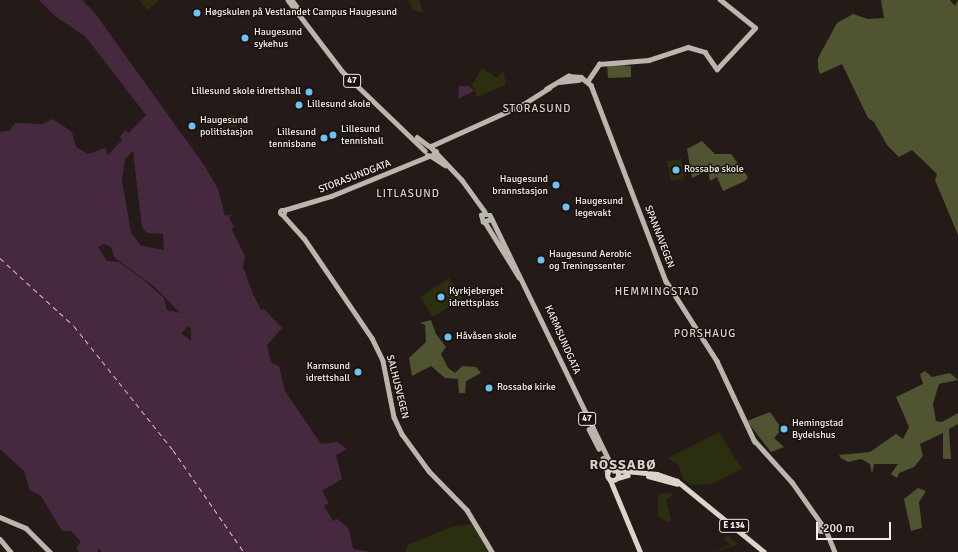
<!DOCTYPE html>
<meta charset="utf-8">
<style>
body{margin:0}
#map{position:relative;width:958px;height:552px;overflow:hidden;background:#241b18;font-family:Signika,sans-serif}
div>[style]{position:absolute}
.green>*{inset:0;background:#2c2f0f}
.round{border-radius:50%}
.forest>*{inset:0;background:#505430}
.water>*{inset:0;background:#47293f}
.ferry>*{height:1px;margin-top:-0.5px;transform-origin:0;background:repeating-linear-gradient(90deg,#f4b9e2 0 5px,transparent 0 9px)}
.major>*{height:4.5px;margin:-2.25px;padding:0 2.25px;transform-origin:2.25px;border-radius:2.25px;background:#bab5ad}
.major>.ring{margin:-2.25px;padding:0;box-sizing:content-box;background:none;border:4.5px solid #bab5ad;border-radius:50%}
.highway>*{height:5px;margin:-2.5px;padding:0 2.5px;transform-origin:2.5px;border-radius:2.5px;background:#dad4ca}
.highway>.ring{margin:-2.5px;padding:0;box-sizing:content-box;background:none;border:5px solid #dad4ca;border-radius:50%}
.dots>*{width:11px;height:11px;translate:-50% -50%;box-sizing:border-box;border:2px solid #1a120f;border-radius:50%}
span{translate:-50% -50%;white-space:nowrap;text-align:center;line-height:1.15;-webkit-text-stroke:3px #1a120f;paint-order:stroke}
.shield-label span{padding:1px 3px;background:#1a120f;border:1px solid;border-radius:3px;-webkit-text-stroke-width:0}
.shield-label{font-size:9px;color:#f4eeeb;font-weight:700}
.poi-label{font-size:10px;color:#f4eeeb}
.left{translate:0 -50%;text-align:left}
.right{translate:-100% -50%;text-align:right}
.street-label{font-size:10px;color:#f4eeeb}
.neighbourhood-label{font-size:11px;color:#dbcfca;letter-spacing:1px}
.district-label{font-size:14px;color:#dbcfca;font-weight:700;letter-spacing:1px}
.scale{position:absolute;left:816px;top:522px;width:75px;height:18px;box-sizing:border-box;border:2px solid #f4eeeb;border-top:0;padding-left:5px;font-size:12px;line-height:14px;white-space:nowrap;color:#f4eeeb;-webkit-text-stroke:3px #1a120f;paint-order:stroke}
</style>
<div id="map">
<div class="green">
<i style="clip-path:polygon(139px 0,160px 0,147px 10px)"></i>
<i style="clip-path:polygon(408px 0,419px 0,423px 12px,413px 11px)"></i>
<i style="clip-path:polygon(482px 68px,497px 78px,503px 70px,506px 84px,478px 97px,472px 85px)"></i>
<i class="round" style="left:226px;top:115px;width:12px;height:12px"></i>
<i style="clip-path:polygon(681px 159px,684px 179px,671px 181px,667px 161px)"></i>
<i style="clip-path:polygon(449px 278px,462px 298px,433px 317px,420px 297px)"></i>
<i style="clip-path:polygon(719px 432px,742px 469px,711px 484px,691px 485px,683px 479px,679px 465px,668px 458px)"></i>
<i style="clip-path:polygon(662px 493px,674px 494px,666px 500px,671px 520px,667px 522px,658px 516px,658px 496px)"></i>
<i style="clip-path:polygon(472px 524px,488px 552px,405px 552px,408px 545px,451px 527px)"></i>
<i style="clip-path:polygon(727px 535px,738px 545px,710px 552px,730px 545px,725px 539px)"></i>
</div>
<div class="forest">
<i style="clip-path:polygon(881px 0,950px 0,955px 6px,958px 0,958px 235px,935px 180px,937px 174px,912px 150px,899px 157px,887px 145px,874px 122px,868px 118px,842px 64px,820px 74px,818px 68px,818px 58px,837px 23px,853px 14px,868px 19px,884px 18px)"></i>
<i style="clip-path:polygon(607px 64px,631px 66px,631px 77px,608px 78px)"></i>
<i style="clip-path:polygon(702px 141px,715px 154px,731px 154px,748px 177px,745px 181px,723px 191px,717px 177px,710px 181px,708px 170px,692px 178px,687px 149px)"></i>
<i style="clip-path:polygon(431px 320px,436px 334px,446px 347px,441px 354px,448px 368px,455px 373px,462px 366px,476px 367px,481px 373px,466px 381px,465px 393px,459px 393px,458px 379px,445px 378px,431px 366px,412px 376px,409px 358px,426px 342px,425px 325px,420px 323px)"></i>
<i style="clip-path:polygon(925px 371px,932px 377px,950px 373px,958px 380px,939px 384px,933px 404px,936px 421px,942px 422px,958px 413px,958px 424px,949px 429px,951px 459px,943px 459px,943px 433px,920px 444px,923px 456px,914px 467px,899px 473px,897px 478px,891px 474px,898px 464px,874px 464px,872px 474px,870px 464px,861px 459px,848px 462px,841px 458px,839px 455px,870px 452px,896px 434px,903px 439px,909px 427px,896px 397px,923px 384px,920px 374px)"></i>
<i style="clip-path:polygon(770px 412px,782px 429px,774px 438px,784px 447px,771px 452px,747px 421px)"></i>
<i style="clip-path:polygon(918px 488px,926px 491px,919px 502px,922px 528px,911px 531px,904px 499px)"></i>
</div>
<div class="water">
<i style="clip-path:polygon(evenodd,39px 0,82px 0,94px 12px,204px 165px,218px 189px,225px 216px,234px 214px,229px 217px,234px 227px,231px 228px,245px 256px,243px 267px,253px 294px,261px 310px,264px 309px,282px 328px,267px 345px,271px 362px,279px 366px,285px 391px,321px 444px,337px 442px,347px 449px,336px 455px,342px 479px,322px 491px,329px 503px,324px 506px,333px 521px,338px 519px,349px 529px,353px 549px,372px 552px,102px 552px,98px 548px,98px 552px,80px 552px,76px 548px,81px 542px,71px 531px,62px 531px,41px 496px,30px 490px,24px 471px,0 449px,0 132px,9px 131px,15px 123px,42px 124px,53px 119px,72px 132px,76px 147px,88px 154px,105px 148px,108px 155px,122px 140px,120px 137px,125px 130px,129px 133px,146px 115px,85px 36px,56px 17px,39px 0,133px 151px,142px 227px,147px 233px,163px 234px,164px 250px,141px 246px,131px 232px,122px 181px,125px 159px,133px 151px,39px 0,104px 244px,111px 247px,114px 257px,156px 288px,180px 313px,167px 310px,164px 298px,141px 278px,119px 262px,107px 261px,98px 247px,104px 244px,39px 0,188px 326px,191px 328px,191px 341px,181px 333px,188px 326px)"></i>
<i style="clip-path:polygon(459px 86px,469px 86px,474px 91px,458px 99px)"></i>
</div>
<div class="ferry">
<i style="left:0;top:258px;width:100px;rotate:42.6deg"></i>
<i style="left:74px;top:326px;width:159px;rotate:51.4deg"></i>
<i style="left:173px;top:450px;width:124px;rotate:55.2deg"></i>
</div>
<div class="major">
<i style="left:288px;top:0;width:89px;rotate:52.7deg"></i>
<i style="left:342px;top:71px;width:115px;rotate:43.9deg"></i>
<i style="left:292px;top:0;width:17px;rotate:54deg"></i>
<i style="left:559px;top:82px;width:20px;rotate:-6deg"></i>
<i style="left:587px;top:82px;width:22px;rotate:-56deg"></i>
<i style="left:599px;top:64px;width:50px;rotate:-4.6deg"></i>
<i style="left:649px;top:60px;width:41px;rotate:-18.4deg"></i>
<i style="left:688px;top:47px;width:18px;rotate:16deg"></i>
<i style="left:705px;top:52px;width:21px;rotate:55deg"></i>
<i style="left:717px;top:69px;width:56px;rotate:-47.2deg"></i>
<i style="left:755px;top:28px;width:45px;rotate:-141.3deg"></i>
<i style="left:546px;top:89px;width:26px;rotate:-31deg"></i>
<i style="left:568px;top:76px;width:13px;rotate:4deg"></i>
<i style="left:581px;top:77px;width:13px;rotate:39deg"></i>
<i style="left:591px;top:85px;width:210px;rotate:69.1deg"></i>
<i style="left:666px;top:281px;width:95px;rotate:57.5deg"></i>
<i style="left:717px;top:361px;width:89px;rotate:64.9deg"></i>
<i style="left:417px;top:137px;width:15px;rotate:37deg"></i>
<i style="left:430px;top:146px;width:47px;rotate:46.7deg"></i>
<i style="left:462px;top:180px;width:39px;rotate:54deg"></i>
<i style="left:431px;top:146px;width:100px;rotate:-24.3deg"></i>
<i style="left:522px;top:105px;width:32px;rotate:-32deg"></i>
<i style="left:427px;top:155px;width:5px;rotate:11deg"></i>
<i style="left:432px;top:156px;width:6px;rotate:-51deg"></i>
<i style="left:431px;top:156px;width:17px;rotate:33deg"></i>
<i style="left:284px;top:210px;width:49px;rotate:-16.6deg"></i>
<i style="left:331px;top:196px;width:106px;rotate:-22.2deg"></i>
<i class="ring" style="left:280.5px;top:210.5px;width:0.5px;height:0.5px"></i>
<i style="left:283px;top:215px;width:31px;rotate:48deg"></i>
<i style="left:304px;top:238px;width:121px;rotate:55.8deg"></i>
<i style="left:372px;top:338px;width:25px;rotate:64deg"></i>
<i style="left:383px;top:361px;width:57px;rotate:78.9deg"></i>
<i style="left:394px;top:417px;width:19px;rotate:65deg"></i>
<i style="left:402px;top:434px;width:46px;rotate:53.9deg"></i>
<i style="left:429px;top:471px;width:54px;rotate:45.7deg"></i>
<i style="left:467px;top:510px;width:49px;rotate:59.2deg"></i>
<i style="left:490px;top:220px;width:7px;rotate:164deg"></i>
<i style="left:483px;top:222px;width:7px;rotate:-106deg"></i>
<i style="left:481px;top:215px;width:9px"></i>
<i style="left:490px;top:215px;width:284px;rotate:64.1deg"></i>
<i style="left:485px;top:222px;width:65px;rotate:58.3deg"></i>
<i style="left:589px;top:429px;width:22px;rotate:63deg"></i>
<i style="left:754px;top:440px;width:57px;rotate:47.9deg"></i>
<i style="left:792px;top:482px;width:54px;rotate:54.8deg"></i>
<i style="left:603px;top:458px;width:16px;rotate:72deg"></i>
<i style="left:0;top:517px;width:28px;rotate:23deg"></i>
<i style="left:26px;top:528px;width:34px;rotate:45deg"></i>
<i class="ring" style="left:818.5px;top:525.5px;width:2.5px;height:2.5px"></i>
<i style="left:826px;top:530px;width:24px;rotate:68deg"></i>
<i style="left:0;top:539px;width:17px;rotate:50deg"></i>
</div>
<div class="highway">
<i class="ring" style="left:607.5px;top:469.5px;width:6px;height:6px"></i>
<i style="left:615px;top:470px;width:42px;rotate:5.4deg"></i>
<i style="left:657px;top:474px;width:21px;rotate:19deg"></i>
<i style="left:677px;top:481px;width:112px;rotate:39.2deg"></i>
<i style="left:648px;top:476px;width:30px;rotate:15deg"></i>
<i style="left:617px;top:478px;width:11px;rotate:-15deg"></i>
<i style="left:610px;top:480px;width:78px;rotate:67.4deg"></i>
</div>
<div class="dots">
<i style="left:197px;top:13px;background:#6ec2f3"></i>
<i style="left:245px;top:38px;background:#6ec2f3"></i>
<i style="left:309px;top:92px;background:#6ec2f3"></i>
<i style="left:299px;top:105px;background:#6ec2f3"></i>
<i style="left:192px;top:126px;background:#6ec2f3"></i>
<i style="left:333px;top:135px;background:#6ec2f3"></i>
<i style="left:324px;top:138px;background:#6ec2f3"></i>
<i style="left:676px;top:170px;background:#6ec2f3"></i>
<i style="left:556px;top:185px;background:#6ec2f3"></i>
<i style="left:566px;top:207px;background:#6ec2f3"></i>
<i style="left:541px;top:260px;background:#6ec2f3"></i>
<i style="left:441px;top:297px;background:#6ec2f3"></i>
<i style="left:448px;top:337px;background:#6ec2f3"></i>
<i style="left:358px;top:372px;background:#6ec2f3"></i>
<i style="left:489px;top:388px;background:#6ec2f3"></i>
<i style="left:784px;top:429px;background:#6ec2f3"></i>
</div>
<div class="shield-label">
<span style="left:352px;top:81px">47</span>
<span style="left:587px;top:419px">47</span>
<span style="left:734px;top:526px">E 134</span>
</div>
<div class="poi-label">
<span class="left" style="left:205px;top:13px">Høgskulen på Vestlandet Campus Haugesund</span>
<span class="left" style="left:254px;top:38px">Haugesund<br>sykehus</span>
<span class="right" style="left:301px;top:92px">Lillesund skole idrettshall</span>
<span class="left" style="left:307px;top:105px">Lillesund skole</span>
<span class="left" style="left:200px;top:126px">Haugesund<br>politistasjon</span>
<span class="left" style="left:341px;top:135px">Lillesund<br>tennishall</span>
<span class="right" style="left:316px;top:138px">Lillesund<br>tennisbane</span>
<span class="left" style="left:684px;top:170px">Rossabø skole</span>
<span class="right" style="left:548px;top:185px">Haugesund<br>brannstasjon</span>
<span class="left" style="left:575px;top:207px">Haugesund<br>legevakt</span>
<span class="left" style="left:549px;top:260px">Haugesund Aerobic<br>og Treningssenter</span>
<span class="left" style="left:449px;top:297px">Kyrkjeberget<br>idrettsplass</span>
<span class="left" style="left:456px;top:337px">Håvåsen skole</span>
<span class="right" style="left:350px;top:372px">Karmsund<br>idrettshall</span>
<span class="left" style="left:497px;top:388px">Rossabø kirke</span>
<span class="left" style="left:792px;top:429px">Hemingstad<br>Bydelshus</span>
</div>
<div class="street-label">
<span style="left:355px;top:177px;rotate:-21deg">STORASUNDGATA</span>
<span style="left:659px;top:237px;rotate:69deg">SPANNAVEGEN</span>
<span style="left:562px;top:340px;rotate:66deg">KARMSUNDGATA</span>
<span style="left:397px;top:387px;rotate:76deg">SALHUSVEGEN</span>
</div>
<div class="neighbourhood-label">
<span style="left:537px;top:109px">STORASUND</span>
<span style="left:408px;top:194px">LITLASUND</span>
<span style="left:657px;top:292px">HEMMINGSTAD</span>
<span style="left:705px;top:334px">PORSHAUG</span>
</div>
<div class="district-label">
<span style="left:623px;top:465px">ROSSABØ</span>
</div>
<div class="scale">200 m</div>
</div>
